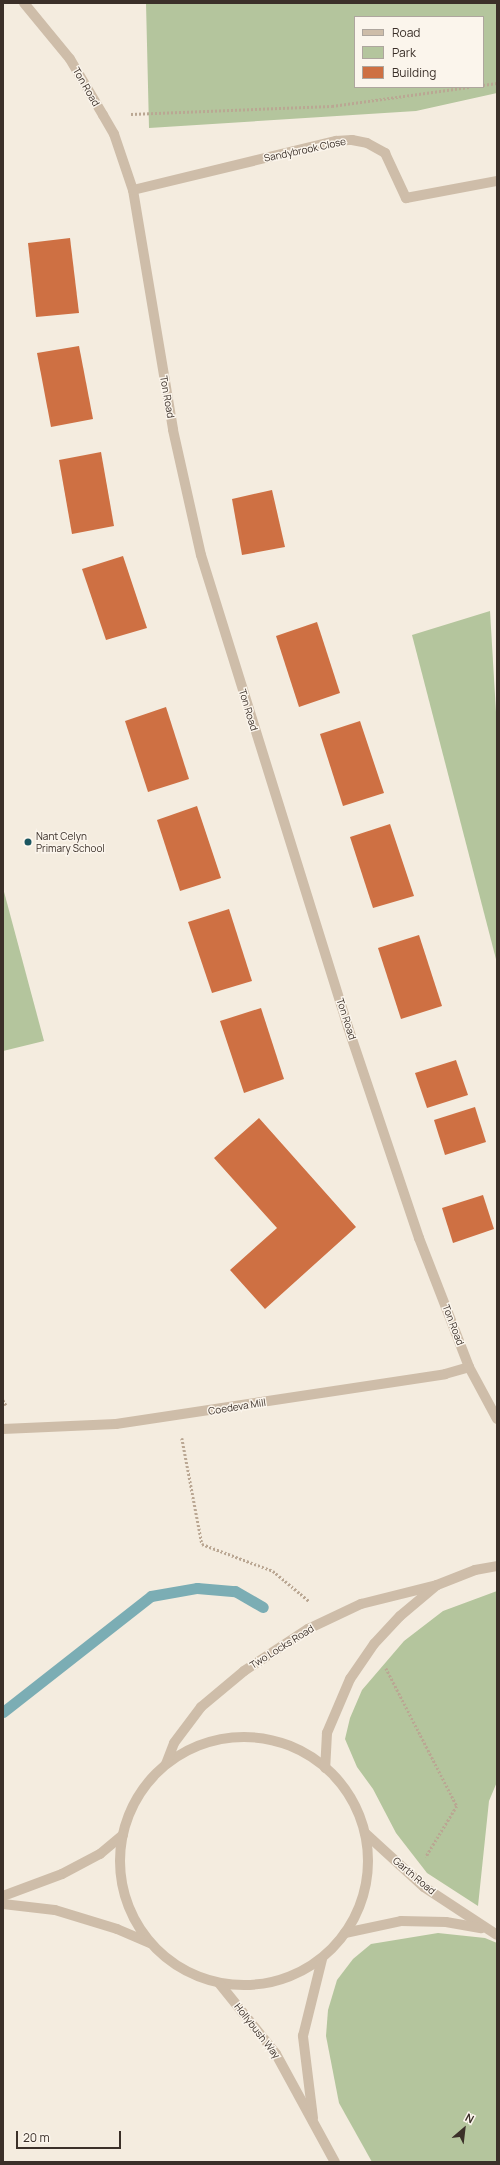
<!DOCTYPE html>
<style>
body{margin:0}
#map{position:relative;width:500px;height:2165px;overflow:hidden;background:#f4ecdf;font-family:Manrope,sans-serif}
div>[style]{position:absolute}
.green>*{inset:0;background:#b4c59d}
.stream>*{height:11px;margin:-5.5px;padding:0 5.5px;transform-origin:5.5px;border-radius:5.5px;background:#7badb4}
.building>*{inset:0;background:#ce7043}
.path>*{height:2.5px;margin-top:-1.25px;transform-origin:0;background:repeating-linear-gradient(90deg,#baa793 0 2px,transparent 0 4px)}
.minor>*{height:10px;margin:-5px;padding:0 5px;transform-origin:5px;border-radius:5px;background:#cebda9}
.minor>.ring{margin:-5px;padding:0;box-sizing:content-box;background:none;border:10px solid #cebda9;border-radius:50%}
.dots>*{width:11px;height:11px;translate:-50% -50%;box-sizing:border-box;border:2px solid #fbf5ec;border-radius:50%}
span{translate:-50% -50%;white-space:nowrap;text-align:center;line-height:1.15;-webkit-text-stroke:3px #fbf5ec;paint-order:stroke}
.street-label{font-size:10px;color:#3b3029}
.poi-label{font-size:10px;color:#3b3029}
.left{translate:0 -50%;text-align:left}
.frame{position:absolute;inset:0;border:4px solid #3b3029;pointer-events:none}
.legend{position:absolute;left:354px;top:16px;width:130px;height:72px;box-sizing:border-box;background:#fbf5ec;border:1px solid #aea69e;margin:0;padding:5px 7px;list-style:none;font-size:12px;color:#3b3029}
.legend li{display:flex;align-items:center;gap:8px;height:20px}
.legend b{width:20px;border:1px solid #aea69e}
.north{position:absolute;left:444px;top:2109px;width:40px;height:40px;-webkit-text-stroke:3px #fbf5ec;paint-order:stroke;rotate:28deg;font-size:11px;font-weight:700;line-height:16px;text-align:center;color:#3b3029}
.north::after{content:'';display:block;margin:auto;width:14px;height:18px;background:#3b3029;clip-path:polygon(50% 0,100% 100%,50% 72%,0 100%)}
.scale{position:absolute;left:16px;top:2131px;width:105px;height:18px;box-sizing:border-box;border:2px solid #3b3029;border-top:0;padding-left:5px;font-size:12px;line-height:14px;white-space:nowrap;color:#3b3029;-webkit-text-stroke:3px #fbf5ec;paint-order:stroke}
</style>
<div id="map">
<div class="green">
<i style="clip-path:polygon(evenodd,146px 3px,497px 3px,497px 93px,416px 111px,149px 128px,146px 3px,355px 17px,483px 17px,483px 87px,355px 87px,355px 17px)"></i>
<i style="clip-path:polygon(490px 611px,497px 729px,497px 963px,412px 635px)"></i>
<i style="clip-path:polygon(3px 888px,44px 1041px,3px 1051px)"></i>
<i style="clip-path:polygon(497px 1591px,497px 1782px,489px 1801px,478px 1906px,427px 1873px,396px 1833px,373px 1789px,357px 1767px,345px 1739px,350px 1718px,362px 1690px,404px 1641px,443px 1611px)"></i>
<i style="clip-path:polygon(438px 1933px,485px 1938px,497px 1943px,497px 2162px,372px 2162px,339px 2103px,326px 2036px,328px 2010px,337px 1980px,353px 1959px,371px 1944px)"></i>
</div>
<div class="stream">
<i style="left:3px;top:1712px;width:188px;rotate:-38.1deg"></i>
<i style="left:151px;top:1596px;width:47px;rotate:-9.9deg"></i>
<i style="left:197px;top:1588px;width:38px;rotate:5deg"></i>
<i style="left:235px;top:1591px;width:32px;rotate:30deg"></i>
</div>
<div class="building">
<i style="clip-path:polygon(70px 238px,79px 313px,36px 317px,28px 243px)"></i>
<i style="clip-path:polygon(79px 346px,93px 419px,51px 427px,37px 353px)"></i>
<i style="clip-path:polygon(101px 452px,114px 526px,72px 534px,59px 460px)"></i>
<i style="clip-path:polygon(272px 490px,285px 547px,242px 555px,232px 499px)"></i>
<i style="clip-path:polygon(123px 556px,147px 628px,106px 640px,82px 569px)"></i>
<i style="clip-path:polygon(317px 622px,340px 693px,299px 707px,276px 636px)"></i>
<i style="clip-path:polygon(166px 707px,189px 779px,148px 792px,125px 721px)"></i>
<i style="clip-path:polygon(360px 721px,384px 793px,343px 806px,320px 734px)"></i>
<i style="clip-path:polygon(197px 806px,221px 878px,180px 891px,157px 820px)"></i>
<i style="clip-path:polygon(390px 824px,414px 896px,373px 908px,350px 837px)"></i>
<i style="clip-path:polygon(229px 909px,252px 981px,212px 993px,188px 922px)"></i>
<i style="clip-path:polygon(419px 935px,442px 1006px,401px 1019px,378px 948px)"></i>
<i style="clip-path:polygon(261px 1008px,284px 1079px,244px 1093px,220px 1021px)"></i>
<i style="clip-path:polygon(456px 1060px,468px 1095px,427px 1108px,415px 1073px)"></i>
<i style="clip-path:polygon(475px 1107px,486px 1142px,445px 1155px,434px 1120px)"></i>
<i style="clip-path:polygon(259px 1118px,356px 1227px,265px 1309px,230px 1270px,277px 1228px,214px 1158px)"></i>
<i style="clip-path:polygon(483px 1195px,494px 1229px,453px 1243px,442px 1208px)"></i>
</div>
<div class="path">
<i style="left:483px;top:85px;width:14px;rotate:-8deg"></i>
<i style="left:131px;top:114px;width:201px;rotate:-2.3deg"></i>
<i style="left:332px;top:106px;width:138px;rotate:-7.9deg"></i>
<i style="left:3px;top:1400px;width:6px;rotate:59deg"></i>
<i style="left:182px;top:1438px;width:108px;rotate:79.3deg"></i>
<i style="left:202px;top:1544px;width:76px;rotate:20.8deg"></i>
<i style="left:273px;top:1571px;width:47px;rotate:39.8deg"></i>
<i style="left:386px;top:1668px;width:155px;rotate:62.8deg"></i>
<i style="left:457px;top:1806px;width:60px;rotate:121.3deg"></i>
</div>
<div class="minor">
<i style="left:24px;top:3px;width:72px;rotate:50.6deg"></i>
<i style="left:70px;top:59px;width:65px;rotate:59.5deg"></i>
<i style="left:103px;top:115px;width:22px;rotate:60deg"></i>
<i style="left:114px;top:134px;width:59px;rotate:71.3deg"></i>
<i style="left:133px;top:190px;width:243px;rotate:80.5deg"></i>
<i style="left:173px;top:430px;width:128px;rotate:77.4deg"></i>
<i style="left:201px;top:555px;width:494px;rotate:72.7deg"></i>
<i style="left:348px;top:1027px;width:223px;rotate:71.4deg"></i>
<i style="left:419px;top:1238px;width:138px;rotate:68.8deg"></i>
<i style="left:469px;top:1367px;width:59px;rotate:61.7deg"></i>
<i style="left:133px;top:190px;width:209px;rotate:-13.6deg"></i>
<i style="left:336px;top:141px;width:16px;rotate:-4deg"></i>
<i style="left:352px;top:140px;width:15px;rotate:11deg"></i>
<i style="left:367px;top:143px;width:21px;rotate:29deg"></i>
<i style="left:385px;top:153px;width:50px;rotate:65deg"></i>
<i style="left:406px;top:198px;width:93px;rotate:-10.6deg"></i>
<i style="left:3px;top:1429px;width:113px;rotate:-2.5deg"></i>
<i style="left:116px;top:1424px;width:333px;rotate:-8.6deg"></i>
<i style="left:445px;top:1374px;width:25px;rotate:-16deg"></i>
<i style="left:437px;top:1585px;width:41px;rotate:-21.5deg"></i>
<i style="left:475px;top:1570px;width:22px;rotate:-10deg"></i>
<i class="ring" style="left:120px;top:1737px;width:238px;height:238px"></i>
<i style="left:166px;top:1764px;width:22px;rotate:-69deg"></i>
<i style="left:174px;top:1743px;width:45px;rotate:-53.1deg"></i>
<i style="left:201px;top:1707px;width:56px;rotate:-39.9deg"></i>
<i style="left:244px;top:1671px;width:77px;rotate:-33.3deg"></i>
<i style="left:308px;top:1629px;width:59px;rotate:-25.3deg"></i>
<i style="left:361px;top:1604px;width:78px;rotate:-14deg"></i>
<i style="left:437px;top:1585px;width:48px;rotate:140deg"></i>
<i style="left:400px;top:1616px;width:38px;rotate:133deg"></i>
<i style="left:374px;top:1644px;width:42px;rotate:124.4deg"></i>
<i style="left:350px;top:1679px;width:59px;rotate:113.1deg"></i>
<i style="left:327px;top:1733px;width:35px;rotate:93deg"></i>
<i style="left:365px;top:1833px;width:80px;rotate:42.5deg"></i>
<i style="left:424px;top:1887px;width:87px;rotate:33.3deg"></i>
<i style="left:3px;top:1896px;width:63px;rotate:-20.4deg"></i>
<i style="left:62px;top:1874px;width:43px;rotate:-27.8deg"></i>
<i style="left:100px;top:1854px;width:30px;rotate:-40deg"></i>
<i style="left:3px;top:1904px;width:52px;rotate:6.6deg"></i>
<i style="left:55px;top:1910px;width:65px;rotate:17deg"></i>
<i style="left:117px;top:1929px;width:36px;rotate:23deg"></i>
<i style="left:345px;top:1933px;width:57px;rotate:-12.1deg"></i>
<i style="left:401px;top:1921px;width:45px;rotate:1.3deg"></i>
<i style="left:446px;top:1922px;width:36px;rotate:10deg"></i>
<i style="left:219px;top:1983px;width:91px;rotate:51.2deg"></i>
<i style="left:276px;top:2054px;width:123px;rotate:61.4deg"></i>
<i style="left:313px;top:2118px;width:83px;rotate:-97deg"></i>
<i style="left:303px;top:2036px;width:79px;rotate:-76.1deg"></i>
</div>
<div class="dots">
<i style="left:28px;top:842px;background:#1b5660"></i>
</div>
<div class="street-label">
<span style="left:86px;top:87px;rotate:60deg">Ton Road</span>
<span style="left:305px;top:150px;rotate:-12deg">Sandybrook Close</span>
<span style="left:167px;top:397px;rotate:80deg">Ton Road</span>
<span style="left:248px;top:710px;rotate:73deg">Ton Road</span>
<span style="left:346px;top:1019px;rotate:72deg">Ton Road</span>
<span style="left:453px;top:1325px;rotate:69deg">Ton Road</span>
<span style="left:237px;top:1407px;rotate:-9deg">Coedeva Mill</span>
<span style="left:282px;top:1647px;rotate:-32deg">Two Locks Road</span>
<span style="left:414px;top:1876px;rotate:40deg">Garth Road</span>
<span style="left:257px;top:2031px;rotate:52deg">Hollybush Way</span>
</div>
<div class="poi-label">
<span class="left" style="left:36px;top:842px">Nant Celyn<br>Primary School</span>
</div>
<div class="frame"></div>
<ul class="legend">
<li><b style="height:5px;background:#cebda9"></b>Road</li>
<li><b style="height:11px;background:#b4c59d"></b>Park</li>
<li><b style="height:11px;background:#ce7043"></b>Building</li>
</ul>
<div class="north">N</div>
<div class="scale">20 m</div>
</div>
